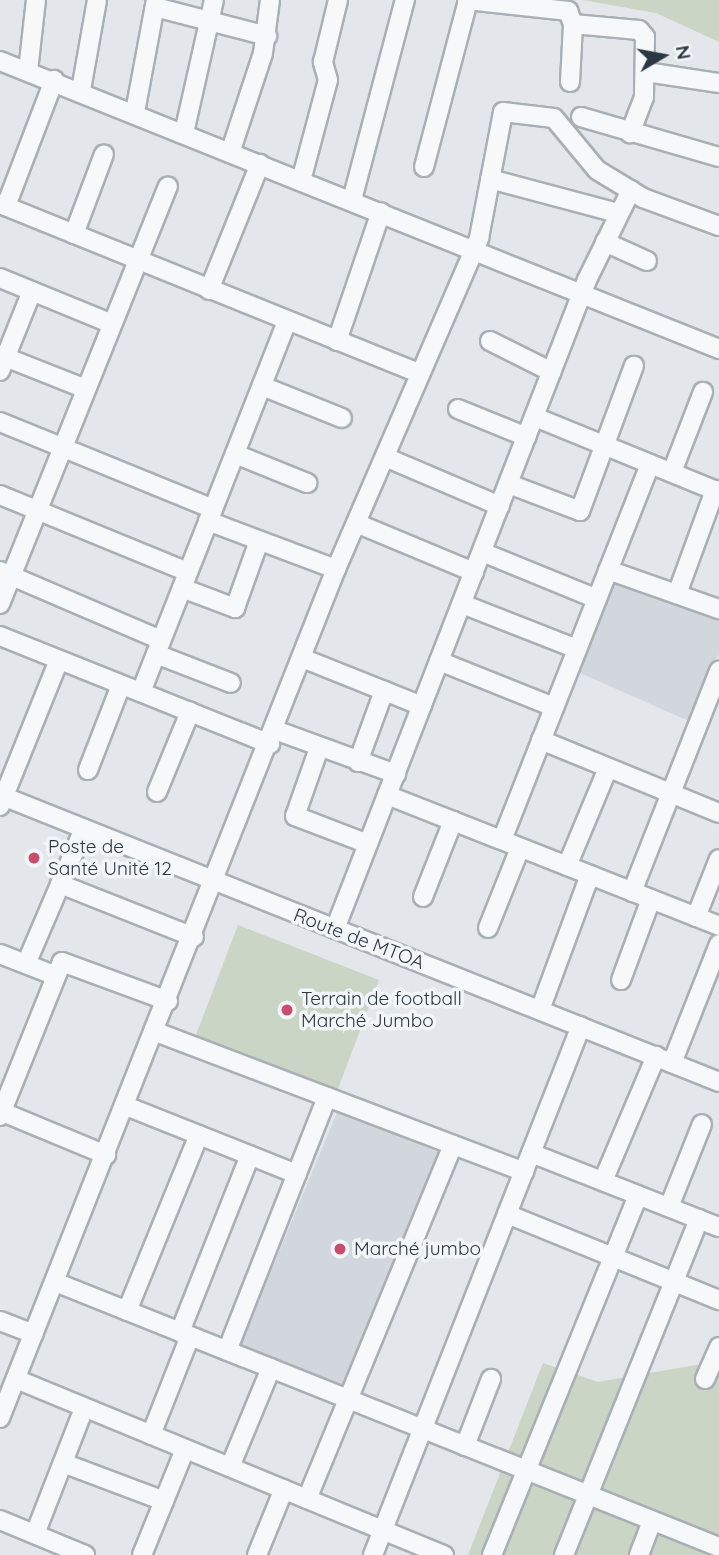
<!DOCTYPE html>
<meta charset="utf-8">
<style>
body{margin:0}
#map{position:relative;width:719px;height:1555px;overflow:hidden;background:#e3e7eb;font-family:Quicksand,sans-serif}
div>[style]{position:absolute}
.built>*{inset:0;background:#d1d7dd}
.green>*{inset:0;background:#cbd5c5}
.roads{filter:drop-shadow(2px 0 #a8afb5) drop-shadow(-2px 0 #a8afb5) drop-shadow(0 2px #a8afb5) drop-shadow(0 -2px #a8afb5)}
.minor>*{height:18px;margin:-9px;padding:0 9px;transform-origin:9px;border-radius:9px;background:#f6f8f9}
.dots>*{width:19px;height:19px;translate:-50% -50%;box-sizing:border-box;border:4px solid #f3f6f8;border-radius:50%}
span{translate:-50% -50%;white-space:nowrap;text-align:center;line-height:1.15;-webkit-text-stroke:7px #f3f6f8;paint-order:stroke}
.poi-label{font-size:19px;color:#2b3743}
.left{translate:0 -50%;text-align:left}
.street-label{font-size:19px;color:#2b3743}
.north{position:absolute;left:628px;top:21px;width:70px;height:70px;-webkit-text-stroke:5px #f3f6f8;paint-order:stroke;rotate:80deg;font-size:19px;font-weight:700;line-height:28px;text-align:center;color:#2b3743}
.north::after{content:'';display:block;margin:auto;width:24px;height:32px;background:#2b3743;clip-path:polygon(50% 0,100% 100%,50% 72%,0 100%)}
</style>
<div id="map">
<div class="built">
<i style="clip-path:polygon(615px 576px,719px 615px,719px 653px,691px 722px,578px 672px)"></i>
<i style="clip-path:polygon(338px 1110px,440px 1153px,341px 1389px,240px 1346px)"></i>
</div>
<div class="green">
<i style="clip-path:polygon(582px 0,719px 0,719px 42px,656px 13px)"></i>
<i style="clip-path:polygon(238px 925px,379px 980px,336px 1094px,194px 1040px)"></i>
<i style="clip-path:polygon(719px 1361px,719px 1555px,468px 1555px,543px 1363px,598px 1382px)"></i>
</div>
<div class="roads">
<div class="minor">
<i style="left:467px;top:0;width:102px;rotate:6.2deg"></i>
<i style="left:568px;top:11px;width:14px;rotate:69deg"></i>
<i style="left:155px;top:7px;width:116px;rotate:14.5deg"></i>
<i style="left:0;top:61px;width:775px;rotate:21.83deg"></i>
<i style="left:28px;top:71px;width:71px;rotate:-83.6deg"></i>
<i style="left:646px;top:72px;width:74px;rotate:8.6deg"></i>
<i style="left:570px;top:82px;width:58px;rotate:-87deg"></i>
<i style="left:573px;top:24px;width:66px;rotate:5.2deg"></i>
<i style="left:639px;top:30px;width:9px;rotate:49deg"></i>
<i style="left:645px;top:37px;width:60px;rotate:91deg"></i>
<i style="left:644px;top:97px;width:39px;rotate:111deg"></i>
<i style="left:81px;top:90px;width:91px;rotate:-79.9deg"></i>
<i style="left:135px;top:112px;width:114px;rotate:-79.4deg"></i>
<i style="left:581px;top:117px;width:144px;rotate:16.2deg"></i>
<i style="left:184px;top:133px;width:136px;rotate:-77.3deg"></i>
<i style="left:230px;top:153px;width:105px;rotate:-71.7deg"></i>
<i style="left:263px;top:53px;width:53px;rotate:-82.5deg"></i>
<i style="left:424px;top:167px;width:173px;rotate:-75.2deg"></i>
<i style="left:302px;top:177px;width:100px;rotate:-75deg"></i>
<i style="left:328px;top:80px;width:19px;rotate:-106deg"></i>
<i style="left:323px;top:62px;width:64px;rotate:-76.4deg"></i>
<i style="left:490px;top:179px;width:132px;rotate:14.9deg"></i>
<i style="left:352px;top:200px;width:207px;rotate:-75.2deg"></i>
<i style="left:0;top:204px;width:453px;rotate:22deg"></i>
<i style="left:6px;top:206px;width:135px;rotate:-69.1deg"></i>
<i style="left:74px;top:234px;width:85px;rotate:-69.4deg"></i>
<i style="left:605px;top:242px;width:46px;rotate:24.3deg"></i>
<i style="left:0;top:278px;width:121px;rotate:22.3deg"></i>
<i style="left:209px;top:290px;width:136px;rotate:-68deg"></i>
<i style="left:337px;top:341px;width:136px;rotate:-71.2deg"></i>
<i style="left:490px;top:341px;width:69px;rotate:26.6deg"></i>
<i style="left:0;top:355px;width:92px;rotate:21.6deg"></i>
<i style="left:0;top:371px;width:86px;rotate:-68.2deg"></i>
<i style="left:262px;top:386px;width:86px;rotate:21.8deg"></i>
<i style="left:458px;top:409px;width:74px;rotate:22.1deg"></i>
<i style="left:535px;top:417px;width:199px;rotate:22.2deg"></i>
<i style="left:0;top:422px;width:230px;rotate:22.2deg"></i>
<i style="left:235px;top:454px;width:78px;rotate:21.9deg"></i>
<i style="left:385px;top:457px;width:125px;rotate:23.1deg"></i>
<i style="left:672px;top:472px;width:86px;rotate:-68.8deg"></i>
<i style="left:509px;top:484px;width:76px;rotate:20.8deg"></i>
<i style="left:580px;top:511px;width:155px;rotate:-69.6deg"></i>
<i style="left:0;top:495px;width:203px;rotate:22.3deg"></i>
<i style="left:208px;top:521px;width:137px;rotate:20.6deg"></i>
<i style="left:356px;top:523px;width:128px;rotate:22.6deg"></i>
<i style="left:482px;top:552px;width:124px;rotate:22.2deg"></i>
<i style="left:608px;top:570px;width:118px;rotate:19.4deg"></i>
<i style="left:0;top:571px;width:175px;rotate:23.2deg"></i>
<i style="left:182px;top:588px;width:57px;rotate:20.7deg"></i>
<i style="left:235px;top:608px;width:71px;rotate:-70.3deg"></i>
<i style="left:677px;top:594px;width:111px;rotate:-69.9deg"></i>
<i style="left:0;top:604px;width:450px;rotate:-68.1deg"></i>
<i style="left:462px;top:604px;width:123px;rotate:21.4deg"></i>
<i style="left:0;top:636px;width:291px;rotate:21.8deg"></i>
<i style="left:156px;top:654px;width:80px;rotate:21.1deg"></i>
<i style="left:302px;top:658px;width:129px;rotate:21.8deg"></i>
<i style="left:439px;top:661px;width:124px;rotate:21.8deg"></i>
<i style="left:141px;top:692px;width:398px;rotate:-68.5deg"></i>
<i style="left:275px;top:730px;width:129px;rotate:20deg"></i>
<i style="left:541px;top:740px;width:192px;rotate:22.3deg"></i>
<i style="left:319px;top:748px;width:72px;rotate:109.4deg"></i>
<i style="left:295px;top:816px;width:78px;rotate:21deg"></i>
<i style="left:358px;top:762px;width:76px;rotate:-69.9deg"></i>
<i style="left:88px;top:770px;width:91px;rotate:-68.8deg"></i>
<i style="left:157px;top:792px;width:87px;rotate:-67.6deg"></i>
<i style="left:0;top:795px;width:774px;rotate:21.76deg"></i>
<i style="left:387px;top:795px;width:357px;rotate:21.5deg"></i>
<i style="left:0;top:806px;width:157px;rotate:-68deg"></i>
<i style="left:502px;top:840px;width:404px;rotate:-68.5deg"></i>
<i style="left:567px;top:866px;width:106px;rotate:-67.3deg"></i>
<i style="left:60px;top:884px;width:144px;rotate:21.6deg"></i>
<i style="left:632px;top:892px;width:238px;rotate:-68.5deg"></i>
<i style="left:423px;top:897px;width:82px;rotate:-68.5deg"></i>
<i style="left:696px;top:917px;width:62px;rotate:-68.4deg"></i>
<i style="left:488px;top:928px;width:86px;rotate:-68.2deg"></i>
<i style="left:335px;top:929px;width:696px;rotate:-68.78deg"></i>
<i style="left:587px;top:280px;width:100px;rotate:-63.9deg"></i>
<i style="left:0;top:954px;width:60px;rotate:21.4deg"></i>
<i style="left:26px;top:964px;width:147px;rotate:-66.8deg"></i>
<i style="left:621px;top:980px;width:86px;rotate:-69.7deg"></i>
<i style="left:540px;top:1010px;width:144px;rotate:-69.7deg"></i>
<i style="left:156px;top:1032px;width:394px;rotate:20.8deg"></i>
<i style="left:672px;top:1063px;width:128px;rotate:-68.4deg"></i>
<i style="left:126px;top:1106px;width:184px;rotate:21.7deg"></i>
<i style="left:0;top:1111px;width:115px;rotate:22.5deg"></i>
<i style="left:0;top:1116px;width:166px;rotate:-68.1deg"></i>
<i style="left:62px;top:962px;width:113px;rotate:20.2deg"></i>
<i style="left:531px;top:1153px;width:202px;rotate:21.5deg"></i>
<i style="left:603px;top:1181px;width:136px;rotate:-67deg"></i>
<i style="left:669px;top:1207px;width:89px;rotate:-68.3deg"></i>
<i style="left:507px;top:1214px;width:229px;rotate:22.1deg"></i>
<i style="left:55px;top:1282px;width:715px;rotate:21.76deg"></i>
<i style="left:127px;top:1311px;width:190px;rotate:-67.8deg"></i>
<i style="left:0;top:1321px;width:36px;rotate:21deg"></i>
<i style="left:180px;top:1332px;width:190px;rotate:-68.4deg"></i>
<i style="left:227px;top:1351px;width:273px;rotate:-68.5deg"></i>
<i style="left:16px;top:1379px;width:463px;rotate:22.4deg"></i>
<i style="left:705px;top:1379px;width:35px;rotate:-66deg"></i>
<i style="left:0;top:1418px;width:913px;rotate:-68.41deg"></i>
<i style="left:336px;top:569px;width:361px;rotate:-66.6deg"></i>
<i style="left:479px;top:238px;width:128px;rotate:-79.2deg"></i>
<i style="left:503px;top:112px;width:51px;rotate:6.7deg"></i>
<i style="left:554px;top:118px;width:67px;rotate:50.4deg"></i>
<i style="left:597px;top:170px;width:54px;rotate:31.3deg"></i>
<i style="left:643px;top:198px;width:81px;rotate:20.2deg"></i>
<i style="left:151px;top:1435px;width:106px;rotate:-68.5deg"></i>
<i style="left:465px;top:1446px;width:72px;rotate:-68.8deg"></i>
<i style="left:63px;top:1463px;width:108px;rotate:20.6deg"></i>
<i style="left:230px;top:1467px;width:107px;rotate:-67.5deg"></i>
<i style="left:307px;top:1499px;width:383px;rotate:-67.6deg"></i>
<i style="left:0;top:1520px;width:92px;rotate:22.4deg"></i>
<i style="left:35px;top:1534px;width:135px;rotate:-68.7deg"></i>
<i style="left:142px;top:1555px;width:114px;rotate:-67.9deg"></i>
<i style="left:257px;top:1555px;width:71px;rotate:-67.8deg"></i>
<i style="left:373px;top:1555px;width:568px;rotate:-68.54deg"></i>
<i style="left:492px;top:1555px;width:388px;rotate:-67.9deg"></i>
<i style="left:564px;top:1555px;width:362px;rotate:-68.1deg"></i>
<i style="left:639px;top:1555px;width:36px;rotate:-69deg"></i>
</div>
</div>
<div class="dots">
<i style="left:34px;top:858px;background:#cb4d6e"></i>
<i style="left:287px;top:1010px;background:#cb4d6e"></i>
<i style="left:340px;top:1249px;background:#cb4d6e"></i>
</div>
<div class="poi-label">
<span class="left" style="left:48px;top:858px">Poste de<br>Santé Unité 12</span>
<span class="left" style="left:301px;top:1010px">Terrain de football<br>Marché Jumbo</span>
<span class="left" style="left:354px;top:1249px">Marché jumbo</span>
</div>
<div class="street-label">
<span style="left:359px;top:939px;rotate:21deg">Route de MTOA</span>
</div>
<div class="north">N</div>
</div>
